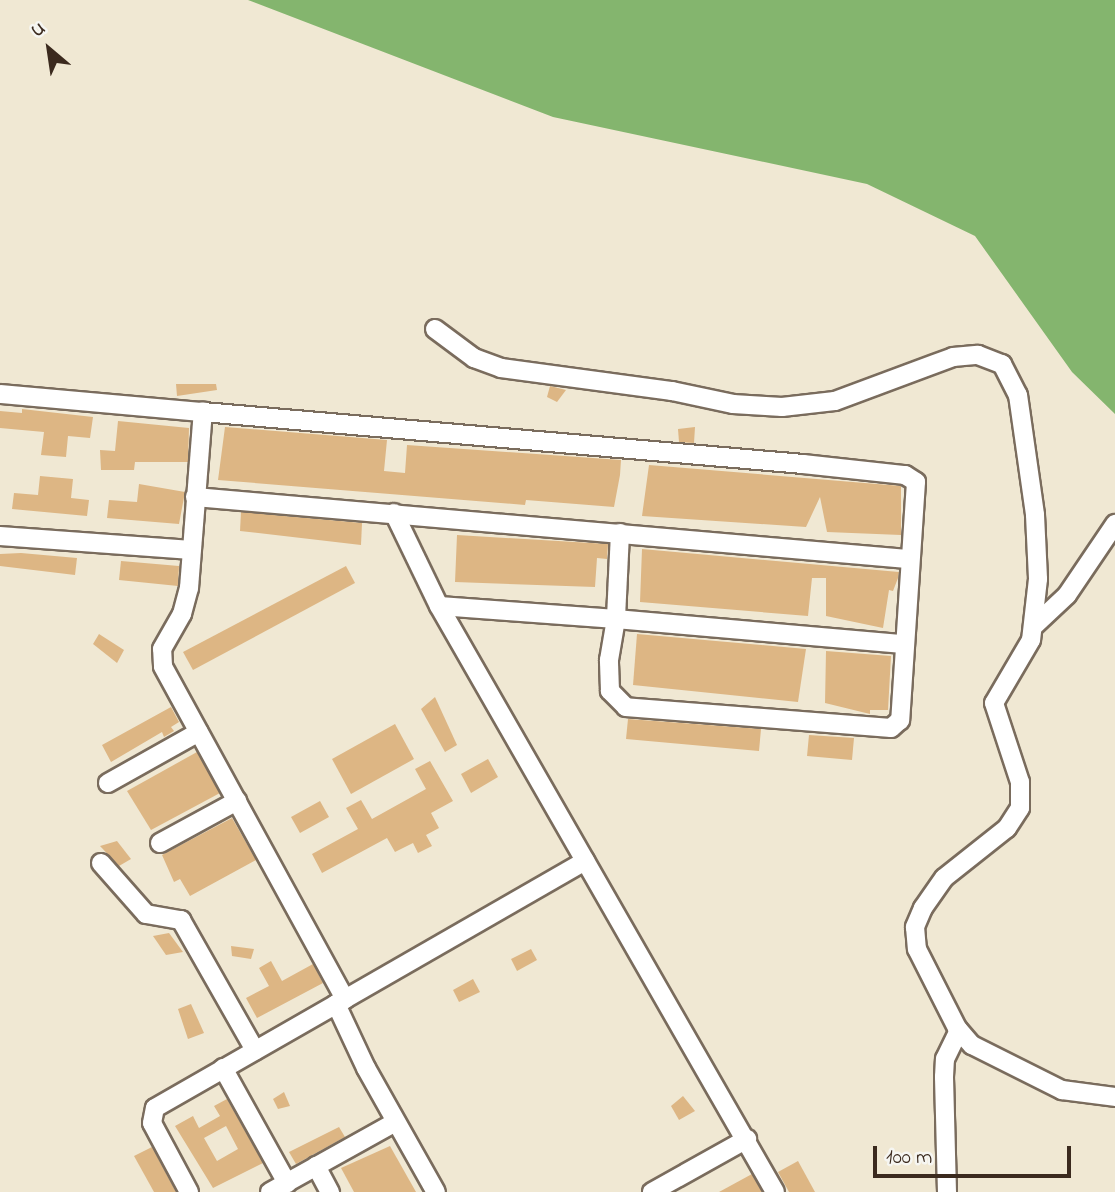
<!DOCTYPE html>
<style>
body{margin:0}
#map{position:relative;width:1115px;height:1192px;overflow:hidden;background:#f0e8d3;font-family:"Indie Flower",sans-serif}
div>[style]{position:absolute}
.forest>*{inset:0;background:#84b56e}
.building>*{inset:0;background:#ddb684}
.roads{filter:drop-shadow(2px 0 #7a6c5d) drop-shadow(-2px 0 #7a6c5d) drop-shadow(0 2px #7a6c5d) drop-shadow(0 -2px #7a6c5d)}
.minor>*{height:18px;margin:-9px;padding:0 9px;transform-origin:9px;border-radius:9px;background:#fff}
span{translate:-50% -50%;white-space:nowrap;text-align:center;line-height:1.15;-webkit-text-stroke:5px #f6f6f2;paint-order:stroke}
.north{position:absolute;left:14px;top:14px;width:70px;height:70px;-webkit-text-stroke:5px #f6f6f2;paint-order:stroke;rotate:331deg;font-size:19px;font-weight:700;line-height:28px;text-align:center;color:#3b2a1e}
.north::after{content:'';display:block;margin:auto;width:24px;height:32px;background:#3b2a1e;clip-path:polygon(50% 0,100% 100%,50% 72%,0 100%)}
.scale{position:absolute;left:873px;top:1146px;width:198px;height:32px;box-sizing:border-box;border:4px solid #3b2a1e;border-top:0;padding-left:9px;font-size:21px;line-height:24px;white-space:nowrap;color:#3b2a1e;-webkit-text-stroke:5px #f6f6f2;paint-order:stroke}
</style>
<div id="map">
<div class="forest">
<i style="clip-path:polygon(248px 0,1115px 0,1115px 414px,1072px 372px,975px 236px,867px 184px,553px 117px)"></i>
</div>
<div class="building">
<i style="clip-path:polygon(176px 384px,216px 384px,217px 390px,177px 396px)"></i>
<i style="clip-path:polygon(550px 386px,566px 390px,557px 402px,547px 397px)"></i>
<i style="clip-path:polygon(22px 409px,93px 417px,90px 438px,68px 436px,66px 457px,41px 455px,44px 432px,0 428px,0 411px,22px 413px)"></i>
<i style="clip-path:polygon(118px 421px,189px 428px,188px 462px,135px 462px,134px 470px,101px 470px,100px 450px,115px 451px)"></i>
<i style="clip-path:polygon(225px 427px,387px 440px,384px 471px,405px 473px,407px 445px,621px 460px,620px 475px,614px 507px,526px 500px,525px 505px,218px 480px)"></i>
<i style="clip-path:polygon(695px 427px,694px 443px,679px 442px,678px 429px)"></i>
<i style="clip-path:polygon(649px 465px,901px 486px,901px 535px,827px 532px,820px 497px,806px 527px,642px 516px)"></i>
<i style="clip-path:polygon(40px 476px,73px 479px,71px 498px,89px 500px,87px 516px,12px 509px,14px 493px,38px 495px)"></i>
<i style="clip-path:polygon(139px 484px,185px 492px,179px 524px,107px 518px,109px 500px,137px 502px)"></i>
<i style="clip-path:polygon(241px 512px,362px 523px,361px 545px,240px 531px)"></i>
<i style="clip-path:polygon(457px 535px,608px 544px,607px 559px,597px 558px,595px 587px,455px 582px)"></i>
<i style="clip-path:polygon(642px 549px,899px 572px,898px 578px,893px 591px,889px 590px,883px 628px,826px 616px,826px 578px,812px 578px,808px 616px,640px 602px)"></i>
<i style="clip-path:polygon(21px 553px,77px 558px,75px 575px,0 566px,0 554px)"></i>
<i style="clip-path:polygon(121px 561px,179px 566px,178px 586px,119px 580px)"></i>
<i style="clip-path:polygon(346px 566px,355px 583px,193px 670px,183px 652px)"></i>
<i style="clip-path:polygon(99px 634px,124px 650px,117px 663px,93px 644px)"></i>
<i style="clip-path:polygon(637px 634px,806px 649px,798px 702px,633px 685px)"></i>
<i style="clip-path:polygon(826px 651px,891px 656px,888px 710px,870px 710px,870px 714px,825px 703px)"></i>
<i style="clip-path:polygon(435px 697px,457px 745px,445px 752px,421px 709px)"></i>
<i style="clip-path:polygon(171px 707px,179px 722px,171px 727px,174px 731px,164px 737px,162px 732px,111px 762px,102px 745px)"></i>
<i style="clip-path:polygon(628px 719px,761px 729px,759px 751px,626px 739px)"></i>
<i style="clip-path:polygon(395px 724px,414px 759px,351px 794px,332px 759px)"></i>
<i style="clip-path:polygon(809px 735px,854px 738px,852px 760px,807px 756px)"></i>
<i style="clip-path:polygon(197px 752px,220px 793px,151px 830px,127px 791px)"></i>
<i style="clip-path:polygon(488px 759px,498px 777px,471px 793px,461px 774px)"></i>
<i style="clip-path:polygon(430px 761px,453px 801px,431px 813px,439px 828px,426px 835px,432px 846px,418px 853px,413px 843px,395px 852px,387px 838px,322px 873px,312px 854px,358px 829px,346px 808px,361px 800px,372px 819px,426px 789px,415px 769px)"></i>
<i style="clip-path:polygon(320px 801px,329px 817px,300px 833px,291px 817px)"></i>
<i style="clip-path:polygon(232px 818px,256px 860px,190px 896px,180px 879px,174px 882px,162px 855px)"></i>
<i style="clip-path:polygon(117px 841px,131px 859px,119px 866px,100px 846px)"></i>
<i style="clip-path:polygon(169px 933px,183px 952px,166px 955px,153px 936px)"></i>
<i style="clip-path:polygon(231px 946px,254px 949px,251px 959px,232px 956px)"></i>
<i style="clip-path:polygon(531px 949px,537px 960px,517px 971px,511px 959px)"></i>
<i style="clip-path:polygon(271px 961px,282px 981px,313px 964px,323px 983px,257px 1018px,246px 998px,269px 986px,259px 968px)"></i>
<i style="clip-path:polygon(473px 979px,480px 992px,459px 1002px,453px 990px)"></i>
<i style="clip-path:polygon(191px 1004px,204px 1033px,188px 1039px,178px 1009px)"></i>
<i style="clip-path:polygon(284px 1092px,290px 1106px,278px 1109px,273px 1099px)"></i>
<i style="clip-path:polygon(683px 1096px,695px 1111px,679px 1120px,671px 1106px)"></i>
<i style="clip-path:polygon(evenodd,227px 1099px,263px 1163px,213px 1188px,175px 1126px,193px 1116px,199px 1128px,220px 1116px,214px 1106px,227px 1099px,226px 1126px,238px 1149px,217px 1161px,204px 1138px,226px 1126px)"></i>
<i style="clip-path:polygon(339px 1127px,345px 1137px,296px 1164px,289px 1152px)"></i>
<i style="clip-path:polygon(390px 1146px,416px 1192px,354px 1192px,341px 1168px)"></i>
<i style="clip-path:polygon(152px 1147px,176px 1192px,154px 1192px,134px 1156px)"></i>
<i style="clip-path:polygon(798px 1161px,815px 1192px,789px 1192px,778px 1172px)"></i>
<i style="clip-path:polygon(752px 1174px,762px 1192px,719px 1192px)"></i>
</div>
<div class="roads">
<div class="minor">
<i style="left:435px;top:329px;width:49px;rotate:36.6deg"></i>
<i style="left:474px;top:358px;width:29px;rotate:20deg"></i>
<i style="left:501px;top:368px;width:173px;rotate:7.7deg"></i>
<i style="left:672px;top:391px;width:62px;rotate:12deg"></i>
<i style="left:733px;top:404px;width:49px;rotate:3.5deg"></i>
<i style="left:782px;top:407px;width:53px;rotate:-6.5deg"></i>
<i style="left:835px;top:401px;width:126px;rotate:-20.4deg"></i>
<i style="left:953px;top:357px;width:25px;rotate:-5deg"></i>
<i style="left:978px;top:355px;width:26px;rotate:21deg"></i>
<i style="left:1002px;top:364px;width:35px;rotate:63deg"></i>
<i style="left:1018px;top:395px;width:121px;rotate:81.9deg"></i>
<i style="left:1035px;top:515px;width:64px;rotate:87.3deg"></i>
<i style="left:1038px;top:579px;width:61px;rotate:96.5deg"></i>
<i style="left:1031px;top:640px;width:73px;rotate:120.4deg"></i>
<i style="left:994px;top:703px;width:83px;rotate:71.8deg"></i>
<i style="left:1020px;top:782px;width:26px;rotate:90deg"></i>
<i style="left:1020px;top:808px;width:24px;rotate:123deg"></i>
<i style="left:1007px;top:828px;width:80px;rotate:141.6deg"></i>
<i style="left:944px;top:878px;width:37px;rotate:125deg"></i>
<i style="left:923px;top:908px;width:21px;rotate:113deg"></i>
<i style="left:915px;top:927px;width:22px;rotate:85deg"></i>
<i style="left:917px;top:949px;width:89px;rotate:63.1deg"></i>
<i style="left:957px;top:1028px;width:23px;rotate:49deg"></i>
<i style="left:972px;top:1045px;width:101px;rotate:26.6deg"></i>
<i style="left:1062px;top:1090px;width:53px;rotate:7.5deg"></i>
<i style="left:0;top:394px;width:204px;rotate:5.1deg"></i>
<i style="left:195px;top:497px;width:715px;rotate:4.98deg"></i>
<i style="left:394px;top:513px;width:103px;rotate:64.2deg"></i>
<i style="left:439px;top:606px;width:675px;rotate:60.17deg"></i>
<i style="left:620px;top:533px;width:86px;rotate:92.7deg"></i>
<i style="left:616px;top:619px;width:288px;rotate:5deg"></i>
<i style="left:0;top:536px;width:192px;rotate:4.2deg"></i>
<i style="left:1034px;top:626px;width:45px;rotate:-43.2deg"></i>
<i style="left:1067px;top:595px;width:86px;rotate:-55.9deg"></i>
<i style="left:108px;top:783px;width:104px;rotate:-29.3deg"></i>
<i style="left:160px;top:843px;width:88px;rotate:-28.6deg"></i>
<i style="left:101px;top:863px;width:68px;rotate:48.6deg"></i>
<i style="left:146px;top:914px;width:36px;rotate:10deg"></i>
<i style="left:181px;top:920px;width:150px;rotate:60.4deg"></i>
<i style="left:345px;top:999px;width:277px;rotate:-29.9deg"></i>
<i style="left:336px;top:1004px;width:71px;rotate:64.9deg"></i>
<i style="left:366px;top:1068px;width:142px;rotate:60.6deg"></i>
<i style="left:223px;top:1068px;width:132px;rotate:60.9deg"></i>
<i style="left:316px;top:1166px;width:30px;rotate:62deg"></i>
<i style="left:189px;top:1192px;width:78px;rotate:-118.2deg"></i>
<i style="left:152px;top:1123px;width:15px;rotate:-79deg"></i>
<i style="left:155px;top:1108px;width:219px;rotate:-29.8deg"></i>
<i style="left:345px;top:999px;width:379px;rotate:-118.7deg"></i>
<i style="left:163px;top:666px;width:17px;rotate:-93deg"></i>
<i style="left:162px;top:649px;width:40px;rotate:-60.3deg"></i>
<i style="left:182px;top:614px;width:27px;rotate:-75deg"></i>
<i style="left:189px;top:588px;width:177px;rotate:-85.5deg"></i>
<i style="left:203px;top:412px;width:602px;rotate:4.95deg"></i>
<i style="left:803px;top:464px;width:103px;rotate:6.2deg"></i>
<i style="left:905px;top:475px;width:13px;rotate:32deg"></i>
<i style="left:916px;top:482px;width:239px;rotate:93.8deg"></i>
<i style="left:900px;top:720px;width:12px;rotate:138deg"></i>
<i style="left:891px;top:728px;width:266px;rotate:-175.5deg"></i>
<i style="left:626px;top:707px;width:23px;rotate:-135deg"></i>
<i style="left:610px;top:691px;width:31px;rotate:-92deg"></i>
<i style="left:609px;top:660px;width:42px;rotate:-80.3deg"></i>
<i style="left:616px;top:619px;width:177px;rotate:-175.8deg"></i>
<i style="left:270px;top:1192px;width:144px;rotate:-29.1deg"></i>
<i style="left:652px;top:1192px;width:109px;rotate:-29.2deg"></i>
<i style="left:947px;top:1192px;width:115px;rotate:-91.5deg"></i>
<i style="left:944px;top:1077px;width:18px;rotate:-87deg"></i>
<i style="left:945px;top:1059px;width:32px;rotate:-64deg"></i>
</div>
</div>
<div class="north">U</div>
<div class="scale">100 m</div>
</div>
